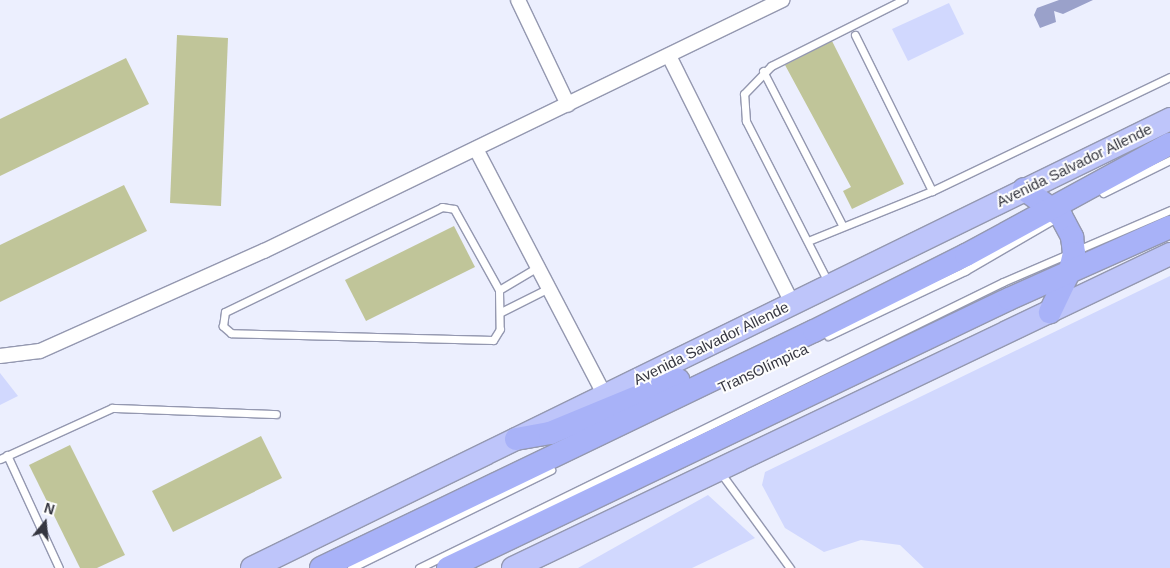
<!DOCTYPE html>
<meta charset="utf-8">
<style>
body{margin:0}
#map{position:relative;width:1170px;height:568px;overflow:hidden;background:#eceffe;font-family:Helvetica,sans-serif}
div>[style]{position:absolute}
.green>*{inset:0;background:#d1d8fe}
.water>*{inset:0;background:#9aa1ca}
.building>*{inset:0;background:#c0c599}
.roads{filter:drop-shadow(1px 0 #9498b0) drop-shadow(-1px 0 #9498b0) drop-shadow(0 1px #9498b0) drop-shadow(0 -1px #9498b0)}
.service>*{height:7px;margin:-3.5px;padding:0 3.5px;transform-origin:3.5px;border-radius:3.5px;background:#fff}
.minor>*{height:14px;margin:-7px;padding:0 7px;transform-origin:7px;border-radius:7px;background:#fff}
.primary>*{height:22px;margin:-11px;padding:0 11px;transform-origin:11px;border-radius:11px;background:#bec5fa}
.trunk>*{height:22px;margin:-11px;padding:0 11px;transform-origin:11px;border-radius:11px;background:#a8b2f8}
span{translate:-50% -50%;white-space:nowrap;text-align:center;line-height:1.15;-webkit-text-stroke:4px #fdfdfd;paint-order:stroke}
.street-label{font-size:15px;color:#353640}
.north{position:absolute;left:20px;top:498px;width:50px;height:50px;-webkit-text-stroke:4px #fdfdfd;paint-order:stroke;rotate:17deg;font-size:14px;font-weight:700;line-height:20px;text-align:center;color:#353640}
.north::after{content:'';display:block;margin:auto;width:18px;height:22px;background:#353640;clip-path:polygon(50% 0,100% 100%,50% 72%,0 100%)}
</style>
<div id="map">
<div class="green">
<i style="clip-path:polygon(949px 3px,964px 34px,908px 61px,892px 29px)"></i>
<i style="clip-path:polygon(1170px 276px,1170px 568px,924px 568px,900px 545px,861px 540px,824px 552px,785px 528px,762px 485px,765px 472px)"></i>
<i style="clip-path:polygon(0 373px,18px 396px,0 405px)"></i>
<i style="clip-path:polygon(708px 495px,755px 538px,692px 568px,578px 568px)"></i>
</div>
<div class="water">
<i style="clip-path:polygon(1059px 0,1093px 0,1063px 14px,1054px 11px,1056px 22px,1040px 28px,1034px 15px,1037px 8px)"></i>
</div>
<div class="building">
<i style="clip-path:polygon(177px 35px,228px 38px,221px 206px,170px 203px)"></i>
<i style="clip-path:polygon(832px 41px,904px 184px,852px 209px,843px 191px,851px 187px,785px 65px)"></i>
<i style="clip-path:polygon(126px 58px,149px 104px,0 176px,0 119px)"></i>
<i style="clip-path:polygon(124px 185px,147px 231px,0 302px,0 245px)"></i>
<i style="clip-path:polygon(454px 226px,475px 267px,366px 321px,345px 280px)"></i>
<i style="clip-path:polygon(261px 436px,282px 478px,173px 532px,152px 491px)"></i>
<i style="clip-path:polygon(70px 445px,125px 555px,97px 568px,80px 568px,29px 465px)"></i>
</div>
<div class="roads">
<div class="service">
<i style="left:855px;top:35px;width:174px;rotate:63.7deg"></i>
<i style="left:763px;top:71px;width:173px;rotate:62.8deg"></i>
<i style="left:1103px;top:193px;width:75px;rotate:-26.2deg"></i>
<i style="left:442px;top:207px;width:12px;rotate:9deg"></i>
<i style="left:454px;top:209px;width:93px;rotate:60.9deg"></i>
<i style="left:499px;top:290px;width:39px;rotate:89deg"></i>
<i style="left:500px;top:329px;width:13px;rotate:122deg"></i>
<i style="left:493px;top:340px;width:262px;rotate:-178.5deg"></i>
<i style="left:231px;top:333px;width:11px;rotate:-139deg"></i>
<i style="left:223px;top:326px;width:14px;rotate:-82deg"></i>
<i style="left:225px;top:312px;width:241px;rotate:-25.8deg"></i>
<i style="left:808px;top:241px;width:134px;rotate:-22deg"></i>
<i style="left:932px;top:191px;width:264px;rotate:-25.6deg"></i>
<i style="left:828px;top:282px;width:181px;rotate:-117deg"></i>
<i style="left:746px;top:121px;width:27px;rotate:-94deg"></i>
<i style="left:744px;top:94px;width:39px;rotate:-46deg"></i>
<i style="left:771px;top:66px;width:148px;rotate:-26.6deg"></i>
<i style="left:499px;top:290px;width:43px;rotate:-30.7deg"></i>
<i style="left:501px;top:312px;width:51px;rotate:-26.6deg"></i>
<i style="left:828px;top:336px;width:152px;rotate:-25.4deg"></i>
<i style="left:965px;top:271px;width:105px;rotate:-30.2deg"></i>
<i style="left:7px;top:455px;width:124px;rotate:65.3deg"></i>
<i style="left:0;top:459px;width:123px;rotate:-24.5deg"></i>
<i style="left:112px;top:408px;width:164px;rotate:2.1deg"></i>
<i style="left:720px;top:472px;width:119px;rotate:53.9deg"></i>
<i style="left:351px;top:568px;width:223px;rotate:-26.1deg"></i>
<i style="left:419px;top:568px;width:650px;rotate:-26.09deg"></i>
<i style="left:1003px;top:282px;width:182px;rotate:-23.3deg"></i>
</div>
<div class="minor">
<i style="left:518px;top:0;width:116px;rotate:64.5deg"></i>
<i style="left:669px;top:56px;width:276px;rotate:63.5deg"></i>
<i style="left:476px;top:149px;width:279px;rotate:62.4deg"></i>
<i style="left:0;top:356px;width:40px;rotate:-7.1deg"></i>
<i style="left:40px;top:351px;width:245px;rotate:-24.1deg"></i>
<i style="left:264px;top:251px;width:576px;rotate:-25.85deg"></i>
</div>
<div class="primary">
<i style="left:252px;top:568px;width:1022px;rotate:-26.06deg"></i>
<i style="left:513px;top:568px;width:728px;rotate:-25.54deg"></i>
</div>
<div class="trunk">
<i style="left:1024px;top:189px;width:46px;rotate:36.1deg"></i>
<i style="left:1061px;top:216px;width:24px;rotate:62deg"></i>
<i style="left:1072px;top:237px;width:16px;rotate:83deg"></i>
<i style="left:1074px;top:253px;width:17px;rotate:103deg"></i>
<i style="left:1070px;top:270px;width:47px;rotate:115.5deg"></i>
<i style="left:516px;top:439px;width:35px;rotate:-10deg"></i>
<i style="left:550px;top:433px;width:139px;rotate:-22.5deg"></i>
<i style="left:321px;top:568px;width:547px;rotate:-25.68deg"></i>
<i style="left:814px;top:331px;width:170px;rotate:-26.6deg"></i>
<i style="left:966px;top:255px;width:232px;rotate:-28.6deg"></i>
<i style="left:448px;top:568px;width:622px;rotate:-25.62deg"></i>
<i style="left:1009px;top:299px;width:176px;rotate:-24.1deg"></i>
</div>
</div>
<div class="street-label">
<span style="left:1074px;top:165px;rotate:-26deg">Avenida Salvador Allende</span>
<span style="left:711px;top:343px;rotate:-26deg">Avenida Salvador Allende</span>
<span style="left:763px;top:368px;rotate:-25deg">TransOlímpica</span>
</div>
<div class="north">N</div>
</div>
